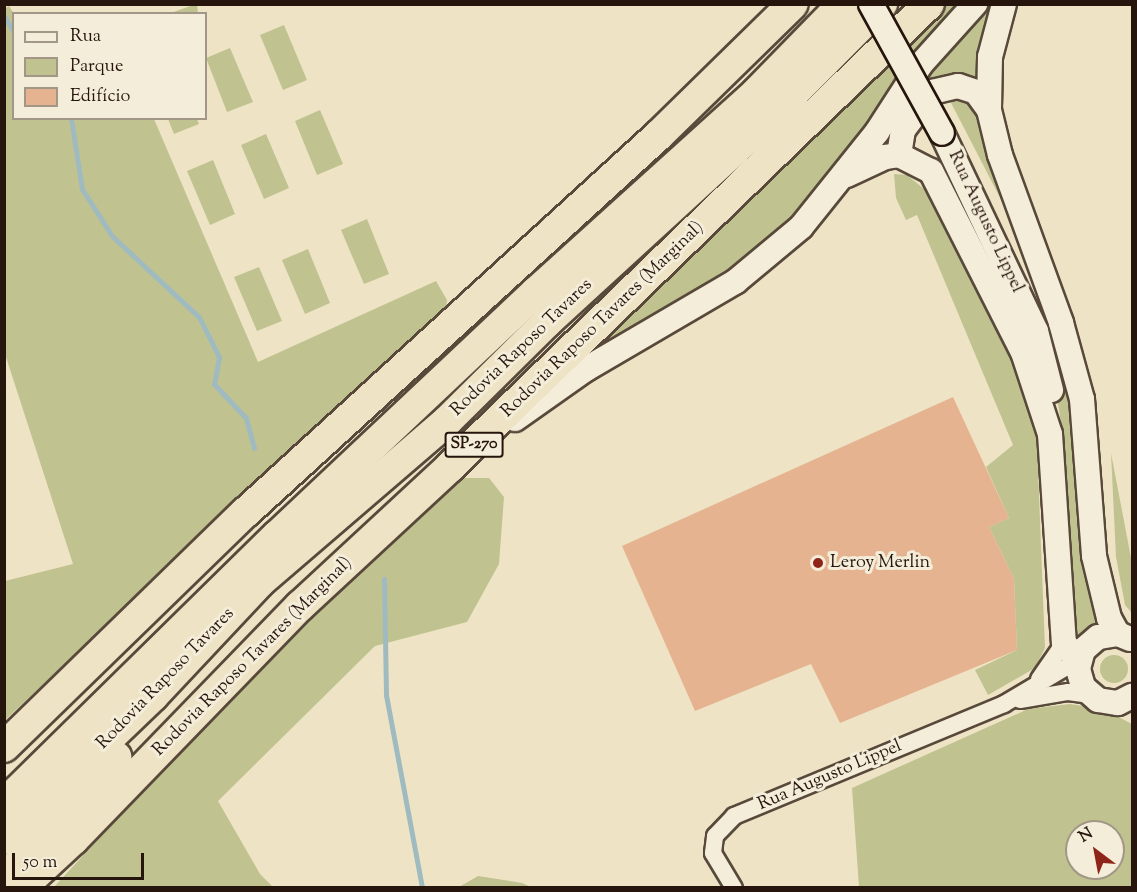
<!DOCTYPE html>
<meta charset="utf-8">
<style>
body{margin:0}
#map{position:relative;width:1137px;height:892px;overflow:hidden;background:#eee4c5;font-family:"Sorts Mill Goudy",serif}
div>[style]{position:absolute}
.green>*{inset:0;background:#c0c290}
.round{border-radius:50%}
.stream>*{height:5px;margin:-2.5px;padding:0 2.5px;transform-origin:2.5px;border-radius:2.5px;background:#a0bbc0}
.building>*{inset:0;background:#e6b390}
.roads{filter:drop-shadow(2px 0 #58493b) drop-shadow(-2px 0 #58493b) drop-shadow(0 2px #58493b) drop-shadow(0 -2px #58493b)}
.street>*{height:16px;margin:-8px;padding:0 8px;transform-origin:8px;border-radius:8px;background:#f4edd9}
.secondary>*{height:24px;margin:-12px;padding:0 12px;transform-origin:12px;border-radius:12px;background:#f4edd9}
.highway>*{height:30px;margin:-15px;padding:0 15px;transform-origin:15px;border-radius:15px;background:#eee4c5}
.bridges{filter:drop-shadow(2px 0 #26150d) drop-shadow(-2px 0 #26150d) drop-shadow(0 2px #26150d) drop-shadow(0 -2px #26150d)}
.secondary-bridge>*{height:24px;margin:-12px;padding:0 12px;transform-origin:12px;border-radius:12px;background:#f4edd9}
.dots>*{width:16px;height:16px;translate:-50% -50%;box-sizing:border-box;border:3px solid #f4edd9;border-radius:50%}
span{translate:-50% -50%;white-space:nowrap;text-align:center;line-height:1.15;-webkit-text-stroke:6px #f4edd9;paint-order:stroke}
.shield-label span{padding:2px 4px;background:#f4edd9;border:2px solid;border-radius:4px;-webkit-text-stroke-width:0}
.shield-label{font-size:16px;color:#26150d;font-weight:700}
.street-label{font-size:18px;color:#26150d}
.poi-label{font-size:18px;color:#26150d}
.left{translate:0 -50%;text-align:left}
.frame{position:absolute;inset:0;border:6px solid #26150d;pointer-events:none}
.legend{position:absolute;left:12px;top:12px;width:195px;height:108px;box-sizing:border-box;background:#f4edd9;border:2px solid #a29787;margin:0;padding:8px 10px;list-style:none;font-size:18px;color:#26150d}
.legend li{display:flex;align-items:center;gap:12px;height:30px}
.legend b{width:30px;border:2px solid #a29787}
.north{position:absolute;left:1065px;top:820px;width:60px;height:60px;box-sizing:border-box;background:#f4edd9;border:2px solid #a29787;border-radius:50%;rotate:328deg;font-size:16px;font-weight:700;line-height:24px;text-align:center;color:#26150d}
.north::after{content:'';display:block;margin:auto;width:21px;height:27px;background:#8f2418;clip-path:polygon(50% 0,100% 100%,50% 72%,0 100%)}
.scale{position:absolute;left:12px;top:853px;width:132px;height:27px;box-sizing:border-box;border:3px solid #26150d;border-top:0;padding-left:8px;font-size:18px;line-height:21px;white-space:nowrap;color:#26150d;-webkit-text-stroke:4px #f4edd9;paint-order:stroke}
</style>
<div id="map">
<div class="green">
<i style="clip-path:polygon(193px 5px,197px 5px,198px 13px,171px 13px)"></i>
<i style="clip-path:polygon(947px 5px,959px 5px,932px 32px,887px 94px,870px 127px,786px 224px,740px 266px,654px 318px,607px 341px,605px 338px)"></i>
<i style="clip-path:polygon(9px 6px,14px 14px,14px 118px,154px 119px,258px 362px,436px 281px,447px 300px,446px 309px,5px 720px,5px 581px,73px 564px,5px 354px,4px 9px)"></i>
<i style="clip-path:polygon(986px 11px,989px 17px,979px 85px,956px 77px,887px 148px,879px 147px,927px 74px)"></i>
<i style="clip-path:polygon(284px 25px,307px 80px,283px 90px,260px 35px)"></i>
<i style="clip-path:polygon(230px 48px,253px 102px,227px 112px,206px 58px)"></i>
<i style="clip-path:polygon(948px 97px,968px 99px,977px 111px,1025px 246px)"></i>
<i style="clip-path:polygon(320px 110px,343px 164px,317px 175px,295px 121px)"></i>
<i style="clip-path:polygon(168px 119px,197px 119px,199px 124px,174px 134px)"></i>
<i style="clip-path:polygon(266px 134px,289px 188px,264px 199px,241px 145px)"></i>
<i style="clip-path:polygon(213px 160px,235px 214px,210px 225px,187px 171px)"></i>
<i style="clip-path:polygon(894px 174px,907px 175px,929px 193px,1031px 395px,1036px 418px,1045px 648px,1035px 668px,988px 695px,975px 670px,1017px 650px,1014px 579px,989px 527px,1009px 518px,986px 467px,1013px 445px,917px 215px,906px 220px,896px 198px)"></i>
<i style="clip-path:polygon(367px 219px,389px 274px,364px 284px,341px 230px)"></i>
<i style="clip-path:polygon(308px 249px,330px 303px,305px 314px,282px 260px)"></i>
<i style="clip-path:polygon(1009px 252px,1051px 323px,1072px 387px,1098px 623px,1075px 643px,1061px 423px,1051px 358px)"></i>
<i style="clip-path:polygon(259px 267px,282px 321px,257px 331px,234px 277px)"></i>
<i style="clip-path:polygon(1111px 453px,1132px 563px,1132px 613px,1125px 605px,1116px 557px)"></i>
<i style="clip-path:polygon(464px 478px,489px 478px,504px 497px,499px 564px,467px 622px,375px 646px,218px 801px,260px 874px,273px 887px,53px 888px,279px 644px,409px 522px)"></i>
<i class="round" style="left:1100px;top:655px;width:28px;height:28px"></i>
<i style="clip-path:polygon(evenodd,1070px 704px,1103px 709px,1132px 724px,1132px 887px,859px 887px,852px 788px,1028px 709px,1070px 704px,1077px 832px,1113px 832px,1113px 868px,1077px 868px,1077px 832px)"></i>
<i style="clip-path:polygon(478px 876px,522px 883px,531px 887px,459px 887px)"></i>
</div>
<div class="stream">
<i style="left:4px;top:16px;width:19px;rotate:58deg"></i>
<i style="left:71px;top:118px;width:72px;rotate:81.2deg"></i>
<i style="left:82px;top:189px;width:56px;rotate:57.4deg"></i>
<i style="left:112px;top:236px;width:119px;rotate:43deg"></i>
<i style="left:199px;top:317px;width:45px;rotate:63.4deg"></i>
<i style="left:219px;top:357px;width:27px;rotate:100deg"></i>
<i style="left:214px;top:384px;width:47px;rotate:46.7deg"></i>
<i style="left:246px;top:418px;width:31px;rotate:75deg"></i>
<i style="left:384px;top:579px;width:116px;rotate:89deg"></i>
<i style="left:386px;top:695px;width:196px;rotate:79.4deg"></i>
</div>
<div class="building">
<i style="clip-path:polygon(953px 397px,1009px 518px,989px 527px,1014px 579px,1017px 650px,840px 723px,811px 664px,695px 711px,622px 546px)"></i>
</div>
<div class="roads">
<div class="street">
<i style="left:1039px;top:679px;width:44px;rotate:-55.2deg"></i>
<i style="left:1020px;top:700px;width:49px;rotate:-9.5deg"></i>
<i style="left:1068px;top:692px;width:21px;rotate:8deg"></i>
<i style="left:734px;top:888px;width:41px;rotate:-121deg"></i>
<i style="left:713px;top:853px;width:17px;rotate:-83deg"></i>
<i style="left:715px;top:836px;width:28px;rotate:-46deg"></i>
<i style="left:734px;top:816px;width:292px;rotate:-22.5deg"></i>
<i style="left:1004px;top:704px;width:86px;rotate:-30.7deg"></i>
</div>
<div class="secondary">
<i style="left:1004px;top:4px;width:55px;rotate:104.8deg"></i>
<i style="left:990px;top:57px;width:53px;rotate:91.1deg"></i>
<i style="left:989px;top:110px;width:46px;rotate:76.3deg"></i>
<i style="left:1000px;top:155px;width:179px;rotate:70deg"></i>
<i style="left:1061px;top:323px;width:79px;rotate:74.6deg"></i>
<i style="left:1082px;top:399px;width:157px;rotate:85.6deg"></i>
<i style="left:1094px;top:556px;width:64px;rotate:76.4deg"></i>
<i style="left:1109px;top:618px;width:18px;rotate:61deg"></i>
<i style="left:942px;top:133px;width:219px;rotate:64.6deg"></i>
<i style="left:1036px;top:331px;width:61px;rotate:75.7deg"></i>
<i style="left:899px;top:155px;width:25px;rotate:-81deg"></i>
<i style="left:903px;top:130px;width:48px;rotate:-52.7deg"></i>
<i style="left:932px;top:92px;width:27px;rotate:-13deg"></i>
<i style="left:958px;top:86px;width:19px;rotate:18deg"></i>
<i style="left:976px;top:92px;width:22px;rotate:54deg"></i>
<i style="left:847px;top:175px;width:42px;rotate:-25.3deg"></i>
<i style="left:885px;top:157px;width:14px;rotate:-8deg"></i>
<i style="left:899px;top:155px;width:36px;rotate:27deg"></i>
<i style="left:931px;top:171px;width:203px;rotate:63.1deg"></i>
<i style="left:1023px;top:352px;width:86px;rotate:71.8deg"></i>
<i style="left:1050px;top:434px;width:209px;rotate:86.2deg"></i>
<i style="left:1064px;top:643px;width:22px;rotate:51deg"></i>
<i style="left:515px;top:419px;width:87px;rotate:-35.2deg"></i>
<i style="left:586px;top:369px;width:173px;rotate:-30.3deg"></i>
<i style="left:735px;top:282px;width:86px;rotate:-39.8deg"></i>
<i style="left:801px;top:227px;width:122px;rotate:-51.3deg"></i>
<i style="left:877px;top:132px;width:81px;rotate:-57.1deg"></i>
<i style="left:921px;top:64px;width:81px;rotate:-48deg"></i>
<i style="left:1130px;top:639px;width:13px;rotate:-157deg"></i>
<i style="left:1118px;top:634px;width:20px;rotate:171deg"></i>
<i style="left:1098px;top:637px;width:20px;rotate:139deg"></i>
<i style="left:1083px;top:650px;width:20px;rotate:105deg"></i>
<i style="left:1078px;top:669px;width:19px;rotate:74deg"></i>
<i style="left:1083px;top:687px;width:20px;rotate:41deg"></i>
<i style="left:1098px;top:700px;width:20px;rotate:9deg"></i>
<i style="left:1118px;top:703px;width:16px;rotate:-27deg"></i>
</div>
<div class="highway">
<i style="left:4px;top:747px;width:337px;rotate:-44.2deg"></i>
<i style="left:246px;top:512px;width:559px;rotate:-42.39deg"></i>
<i style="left:659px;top:135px;width:187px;rotate:-44.4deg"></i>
<i style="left:4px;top:804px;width:383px;rotate:-44.5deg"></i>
<i style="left:277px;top:536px;width:356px;rotate:-43.3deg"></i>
<i style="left:536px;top:292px;width:298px;rotate:-42.1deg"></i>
<i style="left:757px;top:92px;width:123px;rotate:-45.7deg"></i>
<i style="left:4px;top:839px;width:207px;rotate:-43.8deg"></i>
<i style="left:153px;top:696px;width:156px;rotate:-46.8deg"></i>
<i style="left:260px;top:582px;width:247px;rotate:-40.7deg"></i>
<i style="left:447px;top:421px;width:141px;rotate:-44.7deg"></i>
<i style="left:547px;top:322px;width:293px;rotate:-42.5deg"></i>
<i style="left:763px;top:124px;width:169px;rotate:-45.2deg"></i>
<i style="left:4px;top:879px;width:166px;rotate:-47.4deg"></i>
<i style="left:21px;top:888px;width:71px;rotate:-42.7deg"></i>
<i style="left:73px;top:840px;width:326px;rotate:-45.9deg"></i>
<i style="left:300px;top:606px;width:205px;rotate:-42.8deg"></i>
<i style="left:450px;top:467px;width:666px;rotate:-44.03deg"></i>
</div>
</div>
<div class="bridges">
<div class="secondary-bridge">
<i style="left:871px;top:4px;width:147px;rotate:61.2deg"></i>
</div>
</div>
<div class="dots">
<i style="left:818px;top:563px;background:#8f2418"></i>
</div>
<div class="shield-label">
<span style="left:474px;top:445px">SP-270</span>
</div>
<div class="street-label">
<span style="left:985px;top:222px;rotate:65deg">Rua Augusto Lippel</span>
<span style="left:603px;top:320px;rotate:-44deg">Rodovia Raposo Tavares (Marginal)</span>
<span style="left:522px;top:348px;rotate:-44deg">Rodovia Raposo Tavares</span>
<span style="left:253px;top:657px;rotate:-45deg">Rodovia Raposo Tavares (Marginal)</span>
<span style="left:166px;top:679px;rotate:-46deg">Rodovia Raposo Tavares</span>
<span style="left:830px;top:776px;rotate:-23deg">Rua Augusto Lippel</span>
</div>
<div class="poi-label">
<span class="left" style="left:830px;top:563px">Leroy Merlin</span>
</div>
<div class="frame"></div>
<ul class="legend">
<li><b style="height:8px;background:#f4edd9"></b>Rua</li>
<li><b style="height:16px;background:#c0c290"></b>Parque</li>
<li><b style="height:16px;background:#e6b390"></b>Edifício</li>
</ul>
<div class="north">N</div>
<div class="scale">50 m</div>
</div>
